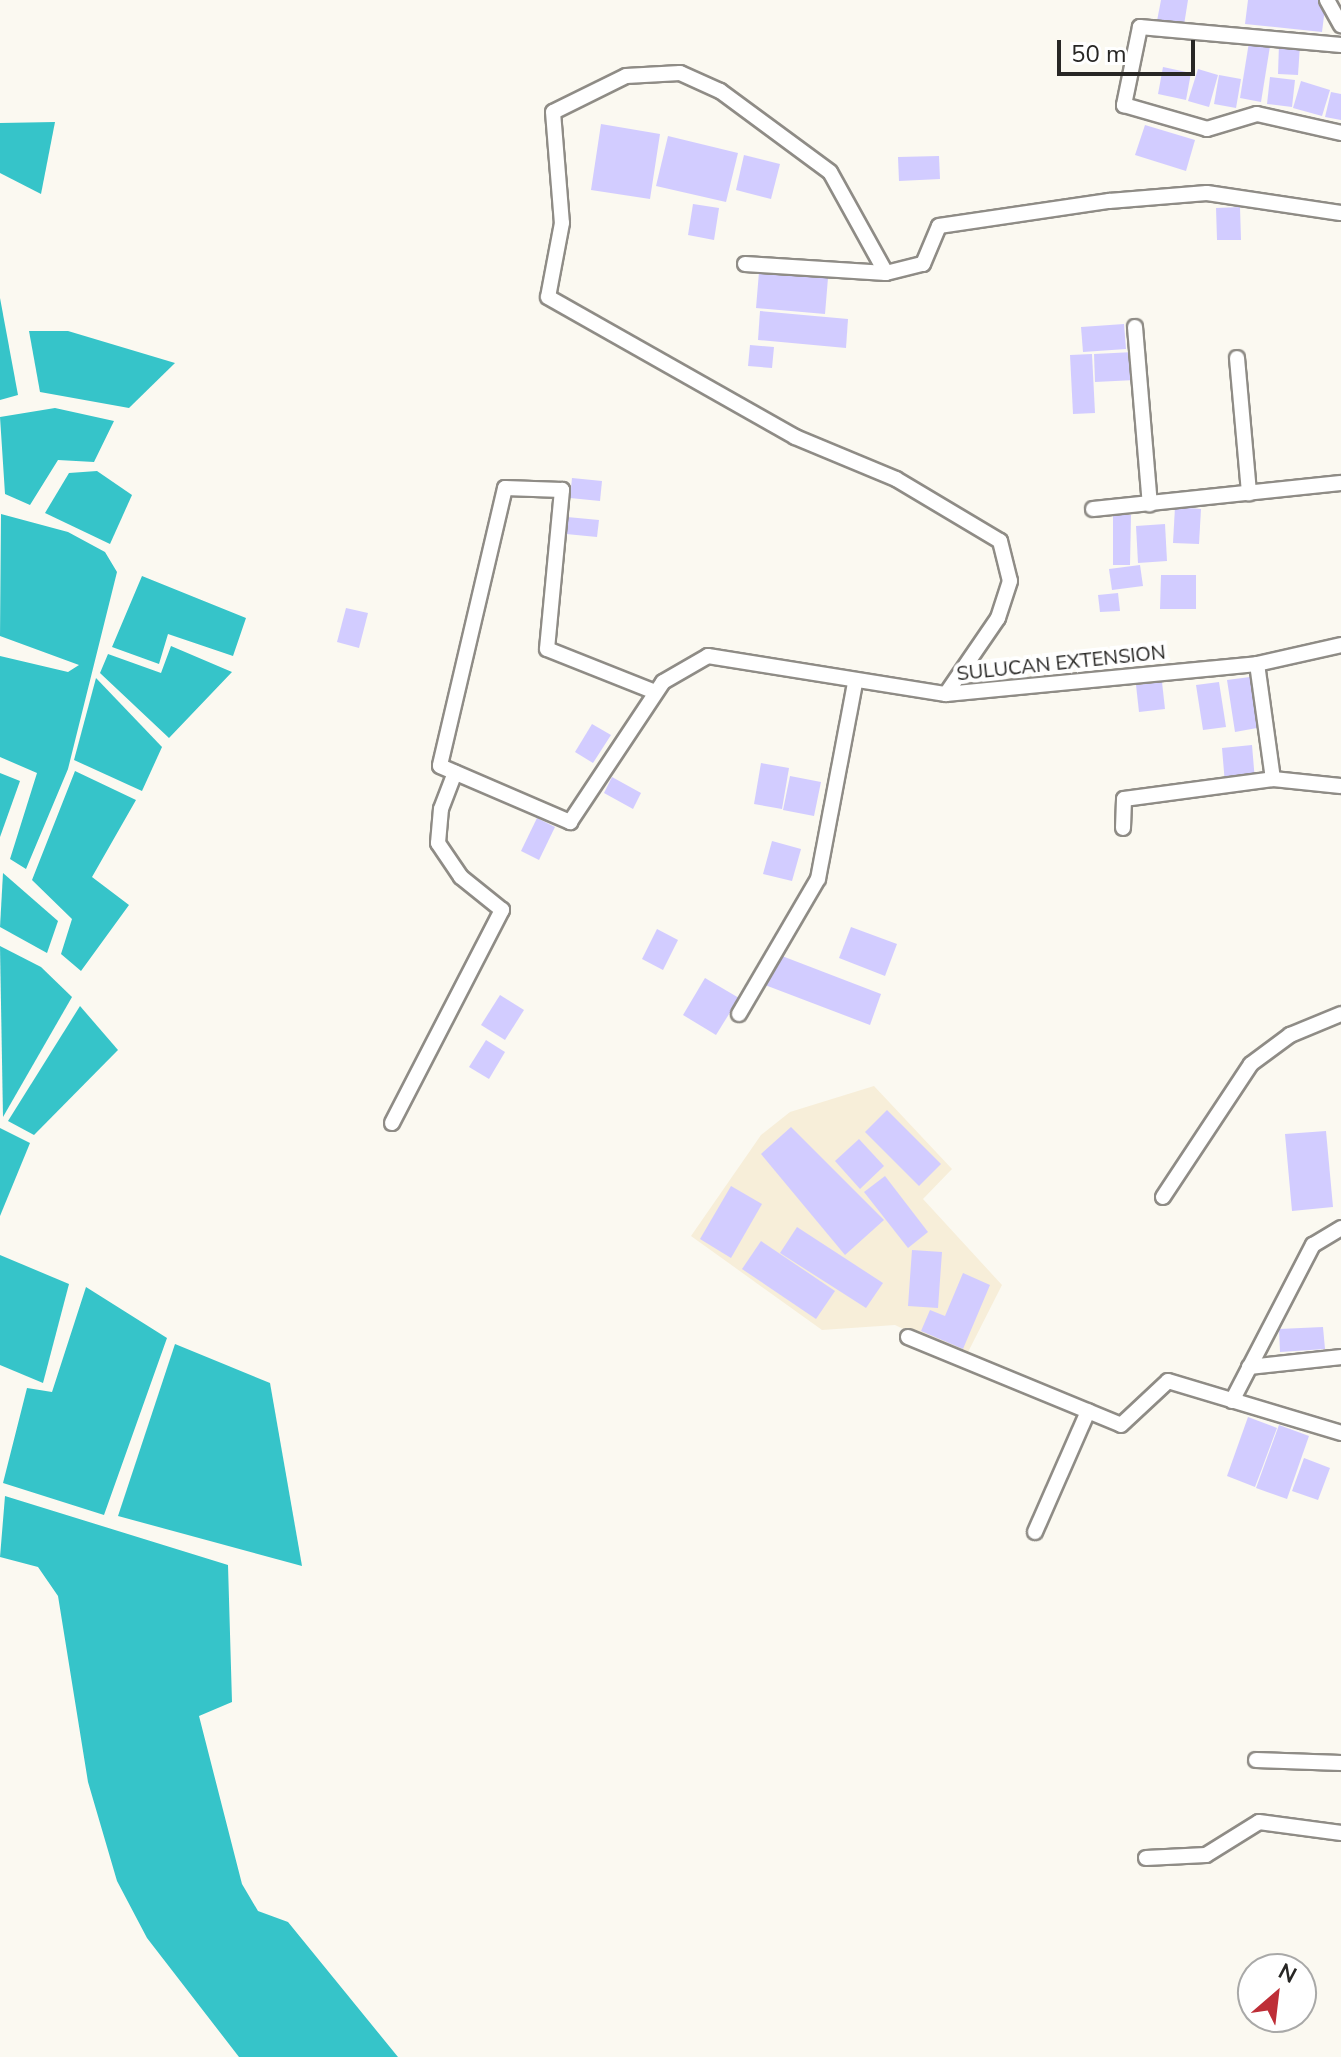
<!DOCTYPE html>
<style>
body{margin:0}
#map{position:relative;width:1341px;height:2057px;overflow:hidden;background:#fbf9f1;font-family:"Nunito Sans",sans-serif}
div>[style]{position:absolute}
.education>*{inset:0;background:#f7eed9}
.water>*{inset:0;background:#36c4c9}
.building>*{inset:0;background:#d2ccff}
.roads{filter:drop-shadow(2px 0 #8f8c86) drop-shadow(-2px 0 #8f8c86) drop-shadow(0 2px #8f8c86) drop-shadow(0 -2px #8f8c86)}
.street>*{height:14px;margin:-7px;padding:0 7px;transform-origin:7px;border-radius:7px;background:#fff}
span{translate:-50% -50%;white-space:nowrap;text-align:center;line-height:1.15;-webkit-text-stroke:8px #fff;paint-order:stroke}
.street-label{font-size:20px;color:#282725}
.north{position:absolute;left:1237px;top:1953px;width:80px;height:80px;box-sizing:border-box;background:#fff;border:2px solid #a9a9a8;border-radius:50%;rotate:28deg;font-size:22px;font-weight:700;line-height:32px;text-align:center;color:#282725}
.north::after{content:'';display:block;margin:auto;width:28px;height:36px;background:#be2e37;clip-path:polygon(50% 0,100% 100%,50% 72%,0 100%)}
.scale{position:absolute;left:1057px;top:40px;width:138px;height:36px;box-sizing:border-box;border:4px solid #282725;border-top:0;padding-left:10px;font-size:24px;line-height:28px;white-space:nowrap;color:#282725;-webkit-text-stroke:6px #fff;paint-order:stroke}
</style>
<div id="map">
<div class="education">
<i style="clip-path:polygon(874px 1086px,952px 1169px,923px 1199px,1002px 1285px,965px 1358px,895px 1325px,822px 1330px,691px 1236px,761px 1135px,790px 1112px)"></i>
</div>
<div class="water">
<i style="clip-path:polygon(55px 122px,41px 194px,0 173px,0 123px)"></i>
<i style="clip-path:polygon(0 298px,18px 395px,0 400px)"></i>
<i style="clip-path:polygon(29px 331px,68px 331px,175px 363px,129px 408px,40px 392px)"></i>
<i style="clip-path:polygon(55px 408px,114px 421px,94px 462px,58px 460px,30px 505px,5px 494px,0 417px)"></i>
<i style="clip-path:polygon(97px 471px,132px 495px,110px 544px,45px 513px,69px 473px)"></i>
<i style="clip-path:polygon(1px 514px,68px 532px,105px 552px,117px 572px,68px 769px,26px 869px,10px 859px,37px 773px,0 757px,0 656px,68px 672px,79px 665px,0 636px)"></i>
<i style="clip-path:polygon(142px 576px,246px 618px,233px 656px,168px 634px,159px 664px,112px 647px)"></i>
<i style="clip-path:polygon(171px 646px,232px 672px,169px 738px,100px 673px,108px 654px,161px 673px)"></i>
<i style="clip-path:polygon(96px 678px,162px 747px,142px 791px,74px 760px)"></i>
<i style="clip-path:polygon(75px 771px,136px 800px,92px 877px,129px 905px,81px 971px,61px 954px,72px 919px,32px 880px)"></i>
<i style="clip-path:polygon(0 773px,20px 781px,0 837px)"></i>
<i style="clip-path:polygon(3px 873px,58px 921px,47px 953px,0 927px)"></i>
<i style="clip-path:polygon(0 946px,41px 967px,72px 997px,3px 1117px)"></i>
<i style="clip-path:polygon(80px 1006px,118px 1050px,34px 1135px,8px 1121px)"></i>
<i style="clip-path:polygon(0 1128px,30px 1143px,0 1216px)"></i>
<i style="clip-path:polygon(0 1255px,69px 1284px,43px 1383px,0 1365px)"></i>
<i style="clip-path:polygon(86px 1287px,167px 1338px,104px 1515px,3px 1483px,27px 1388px,52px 1392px)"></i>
<i style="clip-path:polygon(175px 1344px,270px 1383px,302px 1566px,118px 1516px)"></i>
<i style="clip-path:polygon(5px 1496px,228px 1565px,232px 1702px,199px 1716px,242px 1884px,258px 1911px,288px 1922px,398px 2057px,239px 2057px,147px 1938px,117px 1881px,88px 1782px,58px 1596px,38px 1567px,0 1557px)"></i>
</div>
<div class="building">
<i style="clip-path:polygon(1161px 0,1188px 0,1184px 25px,1157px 21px)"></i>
<i style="clip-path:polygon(1248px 0,1326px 0,1322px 32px,1245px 24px)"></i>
<i style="clip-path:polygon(1250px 36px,1271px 40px,1261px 102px,1240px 98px)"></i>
<i style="clip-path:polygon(1279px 44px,1300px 45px,1298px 75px,1278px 74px)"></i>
<i style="clip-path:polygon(1163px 67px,1191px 73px,1186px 100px,1158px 94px)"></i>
<i style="clip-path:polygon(1198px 69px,1218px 75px,1209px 107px,1188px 101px)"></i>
<i style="clip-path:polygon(1219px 75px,1241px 79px,1236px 108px,1214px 104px)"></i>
<i style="clip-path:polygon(1270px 77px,1295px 80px,1292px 107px,1267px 104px)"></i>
<i style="clip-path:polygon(1301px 81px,1330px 90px,1322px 116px,1293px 108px)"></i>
<i style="clip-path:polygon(1331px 92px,1341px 94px,1341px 120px,1325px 117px)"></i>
<i style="clip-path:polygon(601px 124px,660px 134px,650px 199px,591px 190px)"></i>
<i style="clip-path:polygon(1145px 125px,1195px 140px,1186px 171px,1135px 155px)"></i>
<i style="clip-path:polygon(668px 136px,738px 153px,726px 202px,656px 186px)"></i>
<i style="clip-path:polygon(744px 155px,780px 164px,771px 199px,736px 190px)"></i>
<i style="clip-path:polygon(939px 156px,940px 179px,899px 181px,898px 157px)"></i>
<i style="clip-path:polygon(693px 204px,719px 208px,714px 240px,688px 235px)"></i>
<i style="clip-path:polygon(1240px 207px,1241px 240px,1217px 240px,1216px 208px)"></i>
<i style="clip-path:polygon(759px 272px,828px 278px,825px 314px,756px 308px)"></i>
<i style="clip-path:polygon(760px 311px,848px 319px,846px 348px,758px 340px)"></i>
<i style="clip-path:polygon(1124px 324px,1126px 349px,1083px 352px,1081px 327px)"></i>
<i style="clip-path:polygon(750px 345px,774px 347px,772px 368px,748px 366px)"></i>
<i style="clip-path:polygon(1134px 352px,1135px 380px,1095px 382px,1094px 354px)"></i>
<i style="clip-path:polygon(1092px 354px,1095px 413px,1073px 414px,1070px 355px)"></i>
<i style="clip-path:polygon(572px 478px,602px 481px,600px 501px,570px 498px)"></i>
<i style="clip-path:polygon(1175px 507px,1201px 509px,1199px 544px,1173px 543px)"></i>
<i style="clip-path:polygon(1113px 515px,1131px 515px,1130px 565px,1113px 565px)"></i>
<i style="clip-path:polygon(567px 517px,599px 520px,597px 537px,566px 534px)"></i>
<i style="clip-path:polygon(1165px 524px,1167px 561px,1138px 563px,1136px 526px)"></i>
<i style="clip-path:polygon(1140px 565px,1143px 586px,1112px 590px,1109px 569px)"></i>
<i style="clip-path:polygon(1161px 575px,1196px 575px,1196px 609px,1160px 609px)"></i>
<i style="clip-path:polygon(1118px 593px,1120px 611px,1100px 612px,1098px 595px)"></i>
<i style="clip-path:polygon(346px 608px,368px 613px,359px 648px,337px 642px)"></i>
<i style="clip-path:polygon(1250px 677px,1257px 728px,1235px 732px,1227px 680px)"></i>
<i style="clip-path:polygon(1162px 682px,1165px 709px,1139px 712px,1136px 685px)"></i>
<i style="clip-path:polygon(1219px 682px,1226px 727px,1203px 730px,1196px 685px)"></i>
<i style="clip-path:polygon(592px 724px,611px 735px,593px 763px,575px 752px)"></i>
<i style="clip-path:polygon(1252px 745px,1255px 781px,1225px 784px,1222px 748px)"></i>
<i style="clip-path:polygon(761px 763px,789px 768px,782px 809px,754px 804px)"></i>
<i style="clip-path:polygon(790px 776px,821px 782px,814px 816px,783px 810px)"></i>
<i style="clip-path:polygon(612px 777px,641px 793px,633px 809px,604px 793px)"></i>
<i style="clip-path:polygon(537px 818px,555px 827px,539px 860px,521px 851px)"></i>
<i style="clip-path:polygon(772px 841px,801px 849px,792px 881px,763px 874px)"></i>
<i style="clip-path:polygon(851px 927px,897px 944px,885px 976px,839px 958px)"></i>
<i style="clip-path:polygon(657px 929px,678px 940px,663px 970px,642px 959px)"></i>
<i style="clip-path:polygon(782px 956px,881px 994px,870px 1025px,765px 985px)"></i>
<i style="clip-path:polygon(705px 978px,739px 998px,716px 1035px,683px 1015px)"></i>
<i style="clip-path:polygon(500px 995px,524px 1010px,505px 1040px,481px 1025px)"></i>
<i style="clip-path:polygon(486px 1040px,505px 1052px,489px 1079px,469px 1067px)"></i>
<i style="clip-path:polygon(887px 1110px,941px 1164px,919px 1186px,865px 1132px)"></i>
<i style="clip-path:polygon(791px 1127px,884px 1220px,845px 1255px,761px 1154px)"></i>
<i style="clip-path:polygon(1326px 1131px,1333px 1207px,1292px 1211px,1285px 1134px)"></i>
<i style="clip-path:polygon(859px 1139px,884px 1166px,860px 1189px,835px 1161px)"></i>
<i style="clip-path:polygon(885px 1176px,928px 1232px,908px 1248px,864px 1192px)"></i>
<i style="clip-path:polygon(731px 1186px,762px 1204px,731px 1258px,700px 1239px)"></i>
<i style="clip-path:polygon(797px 1227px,883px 1283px,866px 1308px,780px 1253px)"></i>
<i style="clip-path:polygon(761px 1241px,835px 1291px,816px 1319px,742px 1269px)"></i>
<i style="clip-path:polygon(912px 1250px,942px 1252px,938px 1308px,908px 1306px)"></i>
<i style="clip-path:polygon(963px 1273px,990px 1285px,963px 1349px,921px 1331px,930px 1310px,945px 1316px)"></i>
<i style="clip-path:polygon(1323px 1327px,1325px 1349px,1280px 1352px,1279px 1329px)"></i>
<i style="clip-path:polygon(1248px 1417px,1277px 1428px,1255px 1487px,1227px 1476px)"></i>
<i style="clip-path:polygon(1279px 1425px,1309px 1436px,1287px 1499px,1256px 1488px)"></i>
<i style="clip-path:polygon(1304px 1458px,1330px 1468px,1318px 1500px,1292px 1491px)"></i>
</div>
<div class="roads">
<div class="street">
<i style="left:1327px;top:0;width:29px;rotate:61deg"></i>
<i style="left:1341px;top:45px;width:202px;rotate:-174.9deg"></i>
<i style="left:1140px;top:27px;width:80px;rotate:101.6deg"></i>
<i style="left:1124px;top:105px;width:86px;rotate:16.1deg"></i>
<i style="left:1207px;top:129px;width:52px;rotate:-16.7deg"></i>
<i style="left:1257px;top:114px;width:86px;rotate:12.7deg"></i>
<i style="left:745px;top:264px;width:141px;rotate:3.7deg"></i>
<i style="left:886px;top:273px;width:38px;rotate:-14deg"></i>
<i style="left:923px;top:264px;width:41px;rotate:-67.2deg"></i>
<i style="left:939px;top:226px;width:172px;rotate:-8.4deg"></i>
<i style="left:1109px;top:201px;width:98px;rotate:-4.7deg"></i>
<i style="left:1207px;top:193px;width:135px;rotate:8.5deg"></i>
<i style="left:886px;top:273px;width:115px;rotate:-119deg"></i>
<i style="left:830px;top:172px;width:137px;rotate:-143.6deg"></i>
<i style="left:720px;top:91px;width:44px;rotate:-155.8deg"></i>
<i style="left:680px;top:73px;width:54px;rotate:176.8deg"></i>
<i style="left:626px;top:76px;width:81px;rotate:153.7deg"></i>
<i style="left:553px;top:112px;width:111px;rotate:85.4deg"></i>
<i style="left:562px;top:223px;width:75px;rotate:100.7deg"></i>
<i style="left:548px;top:297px;width:284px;rotate:29.5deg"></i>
<i style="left:795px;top:437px;width:109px;rotate:22.6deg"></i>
<i style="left:896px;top:479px;width:121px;rotate:30.8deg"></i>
<i style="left:1000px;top:541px;width:41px;rotate:76deg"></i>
<i style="left:1010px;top:581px;width:39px;rotate:108deg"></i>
<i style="left:998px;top:618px;width:92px;rotate:124.4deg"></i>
<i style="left:1135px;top:327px;width:178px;rotate:85.2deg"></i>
<i style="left:1237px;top:358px;width:136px;rotate:84.9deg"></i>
<i style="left:1093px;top:509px;width:249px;rotate:-6deg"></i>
<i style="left:655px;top:692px;width:116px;rotate:-158.3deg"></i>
<i style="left:547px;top:649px;width:160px;rotate:-84.6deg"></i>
<i style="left:562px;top:490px;width:57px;rotate:-178deg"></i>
<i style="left:505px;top:488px;width:285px;rotate:103.2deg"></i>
<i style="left:440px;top:766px;width:142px;rotate:23.3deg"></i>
<i style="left:570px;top:822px;width:168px;rotate:-56.4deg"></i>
<i style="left:663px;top:682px;width:52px;rotate:-30deg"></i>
<i style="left:708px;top:656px;width:241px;rotate:9.1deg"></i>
<i style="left:946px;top:694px;width:312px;rotate:-5.5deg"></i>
<i style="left:1257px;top:664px;width:86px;rotate:-12.7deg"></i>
<i style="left:1273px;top:779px;width:68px;rotate:5.9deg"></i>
<i style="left:1123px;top:828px;width:29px;rotate:-88deg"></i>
<i style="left:1124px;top:799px;width:150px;rotate:-7.6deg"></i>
<i style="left:1273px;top:779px;width:116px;rotate:-97.9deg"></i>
<i style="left:739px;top:1014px;width:156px;rotate:-59.7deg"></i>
<i style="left:818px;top:879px;width:198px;rotate:-79.3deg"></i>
<i style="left:392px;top:1123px;width:240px;rotate:-62.7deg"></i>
<i style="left:502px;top:910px;width:53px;rotate:-141.2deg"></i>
<i style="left:461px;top:877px;width:41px;rotate:-124.1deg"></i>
<i style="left:438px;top:843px;width:34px;rotate:-85deg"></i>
<i style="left:441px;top:809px;width:39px;rotate:-69deg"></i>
<i style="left:1163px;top:1197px;width:159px;rotate:-56.5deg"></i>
<i style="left:1251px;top:1064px;width:49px;rotate:-36.6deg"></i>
<i style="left:1290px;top:1035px;width:55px;rotate:-22.4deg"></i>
<i style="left:908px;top:1337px;width:230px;rotate:22.4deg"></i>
<i style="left:1121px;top:1425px;width:64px;rotate:-43.1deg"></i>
<i style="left:1168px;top:1381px;width:181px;rotate:16.7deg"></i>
<i style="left:1249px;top:1367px;width:93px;rotate:-6.2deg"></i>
<i style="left:1232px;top:1401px;width:176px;rotate:-62.6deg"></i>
<i style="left:1313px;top:1245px;width:33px;rotate:-31deg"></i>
<i style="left:1035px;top:1532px;width:132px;rotate:-66.3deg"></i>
<i style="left:1256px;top:1760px;width:85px;rotate:2deg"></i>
<i style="left:1146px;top:1858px;width:60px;rotate:-2.9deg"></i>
<i style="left:1206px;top:1855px;width:62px;rotate:-31.9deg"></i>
<i style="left:1259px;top:1822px;width:83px;rotate:7.6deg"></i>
</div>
</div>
<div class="street-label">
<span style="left:1061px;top:663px;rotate:-6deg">SULUCAN EXTENSION</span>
</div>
<div class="north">N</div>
<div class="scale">50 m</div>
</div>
